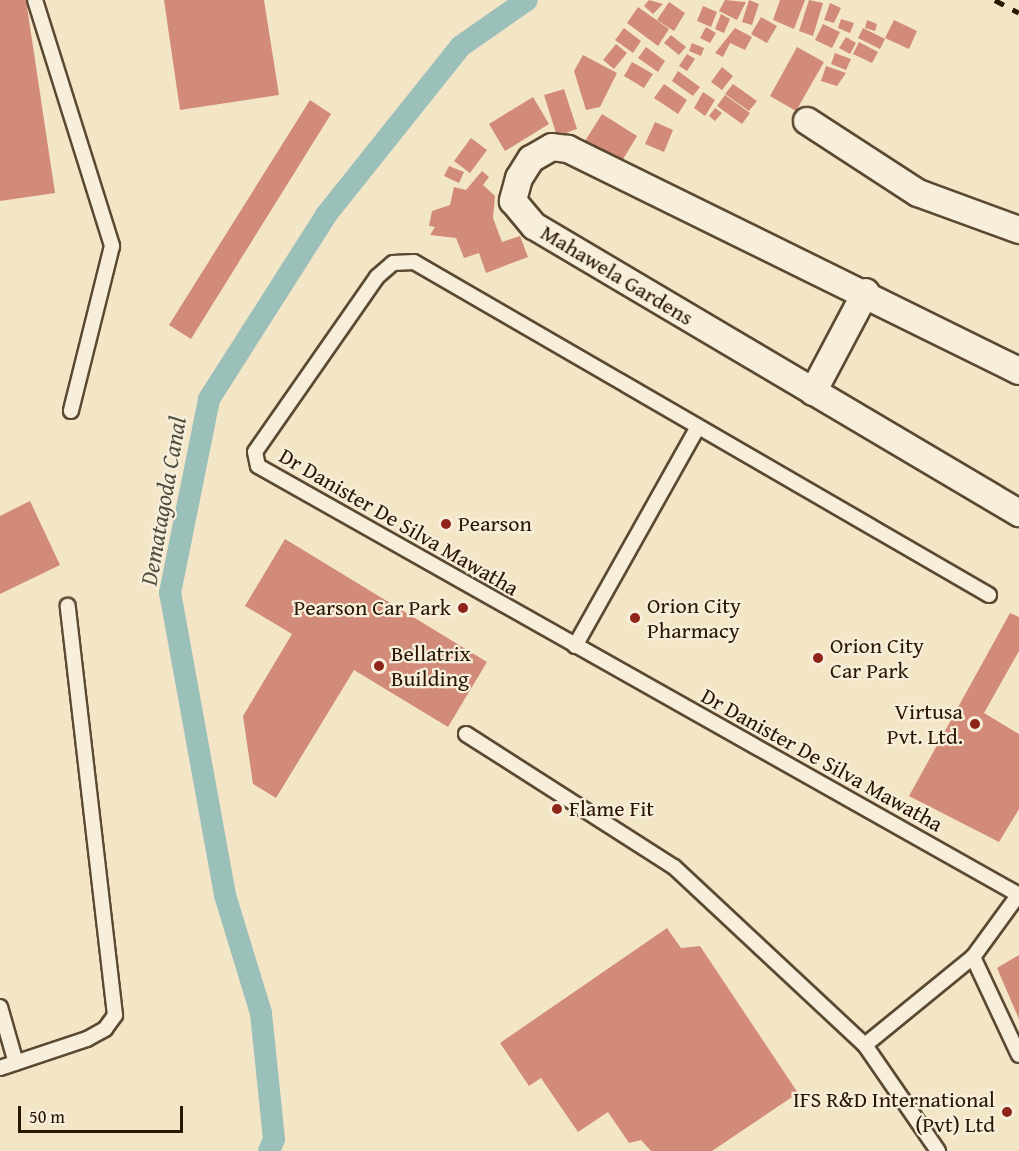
<!DOCTYPE html>
<style>
body{margin:0}
#map{position:relative;width:1019px;height:1151px;overflow:hidden;background:#f3e6c7;font-family:"Gentium Book Plus",serif}
div>[style]{position:absolute}
.canal>*{height:22px;margin:-11px;padding:0 11px;transform-origin:11px;border-radius:11px;background:#9bbfb9}
.building>*{inset:0;background:#d28b78}
.roads{filter:drop-shadow(2px 0 #5c4932) drop-shadow(-2px 0 #5c4932) drop-shadow(0 2px #5c4932) drop-shadow(0 -2px #5c4932)}
.service>*{height:14px;margin:-7px;padding:0 7px;transform-origin:7px;border-radius:7px;background:#f7efdb}
.minor>*{height:26px;margin:-13px;padding:0 13px;transform-origin:13px;border-radius:13px;background:#f7efdb}
.rail>*{height:4.5px;margin-top:-2.25px;transform-origin:0;background:repeating-linear-gradient(90deg,#2a1500 0 10px,transparent 0 20px)}
.dots>*{width:16px;height:16px;translate:-50% -50%;box-sizing:border-box;border:3px solid #f7efdb;border-radius:50%}
span{translate:-50% -50%;white-space:nowrap;text-align:center;line-height:1.15;-webkit-text-stroke:4.5px #f7efdb;paint-order:stroke}
.street-label{font-size:22px;color:#2a1500}
.poi-label{font-size:22px;color:#2a1500}
.left{translate:0 -50%;text-align:left}
.right{translate:-100% -50%;text-align:right}
.water-label{font-size:24px;color:#525041;font-style:italic}
.scale{position:absolute;left:18px;top:1106px;width:165px;height:27px;box-sizing:border-box;border:3px solid #2a1500;border-top:0;padding-left:8px;font-size:18px;line-height:21px;white-space:nowrap;color:#2a1500;-webkit-text-stroke:4px #f7efdb;paint-order:stroke}
</style>
<div id="map">
<div class="canal">
<i style="left:269px;top:1151px;width:13px;rotate:-67deg"></i>
<i style="left:274px;top:1139px;width:127px;rotate:-95.9deg"></i>
<i style="left:261px;top:1013px;width:123px;rotate:-107deg"></i>
<i style="left:225px;top:895px;width:307px;rotate:-100.3deg"></i>
<i style="left:170px;top:593px;width:198px;rotate:-78.6deg"></i>
<i style="left:209px;top:399px;width:218px;rotate:-57.5deg"></i>
<i style="left:326px;top:215px;width:216px;rotate:-51.4deg"></i>
<i style="left:461px;top:46px;width:80px;rotate:-34.9deg"></i>
</div>
<div class="building">
<i style="clip-path:polygon(0 0,26px 0,55px 193px,0 201px)"></i>
<i style="clip-path:polygon(164px 0,264px 0,279px 95px,180px 110px)"></i>
<i style="clip-path:polygon(649px 0,663px 4px,653px 14px,644px 6px)"></i>
<i style="clip-path:polygon(725px 0,746px 2px,737px 20px,719px 11px)"></i>
<i style="clip-path:polygon(749px 0,759px 4px,752px 25px,742px 22px)"></i>
<i style="clip-path:polygon(780px 0,805px 0,794px 29px,773px 20px)"></i>
<i style="clip-path:polygon(809px 0,823px 3px,813px 36px,799px 31px)"></i>
<i style="clip-path:polygon(669px 2px,685px 13px,674px 31px,657px 20px)"></i>
<i style="clip-path:polygon(830px 3px,841px 8px,834px 23px,824px 20px)"></i>
<i style="clip-path:polygon(703px 6px,717px 12px,711px 27px,697px 21px)"></i>
<i style="clip-path:polygon(638px 7px,669px 29px,658px 46px,627px 23px)"></i>
<i style="clip-path:polygon(721px 14px,730px 19px,724px 33px,715px 29px)"></i>
<i style="clip-path:polygon(761px 17px,777px 26px,767px 43px,751px 34px)"></i>
<i style="clip-path:polygon(841px 19px,854px 23px,850px 33px,838px 28px)"></i>
<i style="clip-path:polygon(867px 20px,877px 24px,875px 31px,865px 28px)"></i>
<i style="clip-path:polygon(894px 20px,917px 31px,909px 49px,885px 38px)"></i>
<i style="clip-path:polygon(823px 24px,840px 32px,832px 48px,815px 40px)"></i>
<i style="clip-path:polygon(706px 27px,716px 33px,710px 43px,700px 38px)"></i>
<i style="clip-path:polygon(624px 28px,641px 41px,633px 53px,615px 40px)"></i>
<i style="clip-path:polygon(735px 28px,752px 37px,745px 50px,730px 43px,723px 57px,715px 53px)"></i>
<i style="clip-path:polygon(863px 28px,885px 39px,880px 49px,858px 38px)"></i>
<i style="clip-path:polygon(671px 35px,686px 47px,679px 55px,664px 43px)"></i>
<i style="clip-path:polygon(846px 37px,856px 43px,850px 54px,839px 48px)"></i>
<i style="clip-path:polygon(859px 42px,878px 52px,872px 63px,853px 54px)"></i>
<i style="clip-path:polygon(692px 43px,704px 48px,701px 56px,689px 51px)"></i>
<i style="clip-path:polygon(616px 44px,627px 53px,614px 69px,603px 60px)"></i>
<i style="clip-path:polygon(646px 47px,665px 61px,658px 72px,638px 58px)"></i>
<i style="clip-path:polygon(797px 47px,824px 62px,796px 111px,770px 96px)"></i>
<i style="clip-path:polygon(835px 53px,851px 59px,846px 70px,831px 64px)"></i>
<i style="clip-path:polygon(687px 54px,695px 59px,687px 71px,679px 66px)"></i>
<i style="clip-path:polygon(583px 55px,617px 73px,600px 107px,586px 110px,574px 71px)"></i>
<i style="clip-path:polygon(632px 62px,653px 74px,644px 88px,624px 76px)"></i>
<i style="clip-path:polygon(826px 66px,846px 73px,837px 86px,821px 81px)"></i>
<i style="clip-path:polygon(722px 67px,733px 76px,722px 90px,711px 82px)"></i>
<i style="clip-path:polygon(678px 71px,700px 87px,693px 96px,672px 81px)"></i>
<i style="clip-path:polygon(664px 84px,687px 100px,678px 114px,654px 98px)"></i>
<i style="clip-path:polygon(733px 84px,757px 101px,749px 111px,725px 94px)"></i>
<i style="clip-path:polygon(564px 89px,577px 129px,557px 136px,544px 95px)"></i>
<i style="clip-path:polygon(703px 92px,715px 100px,705px 116px,694px 108px)"></i>
<i style="clip-path:polygon(725px 95px,750px 113px,742px 124px,717px 106px)"></i>
<i style="clip-path:polygon(533px 97px,549px 124px,505px 151px,489px 124px)"></i>
<i style="clip-path:polygon(310px 100px,331px 114px,191px 339px,169px 325px)"></i>
<i style="clip-path:polygon(715px 108px,722px 113px,715px 121px,709px 116px)"></i>
<i style="clip-path:polygon(602px 114px,637px 136px,619px 166px,583px 144px)"></i>
<i style="clip-path:polygon(655px 122px,673px 130px,664px 152px,645px 144px)"></i>
<i style="clip-path:polygon(471px 138px,487px 150px,470px 173px,454px 161px)"></i>
<i style="clip-path:polygon(449px 166px,464px 172px,459px 183px,444px 176px)"></i>
<i style="clip-path:polygon(482px 171px,489px 177px,483px 185px,495px 196px,493px 218px,502px 242px,520px 236px,528px 257px,486px 273px,479px 253px,464px 258px,456px 238px,430px 235px,435px 227px,429px 226px,432px 211px,450px 205px,454px 187px,466px 190px)"></i>
<i style="clip-path:polygon(30px 501px,60px 565px,0 594px,0 516px)"></i>
<i style="clip-path:polygon(285px 539px,487px 662px,448px 727px,354px 670px,276px 798px,253px 784px,243px 716px,292px 634px,245px 606px)"></i>
<i style="clip-path:polygon(1010px 613px,1019px 617px,1019px 651px,984px 713px,1019px 734px,1019px 809px,999px 842px,909px 796px)"></i>
<i style="clip-path:polygon(667px 928px,681px 948px,700px 946px,798px 1093px,712px 1151px,651px 1151px,641px 1140px,629px 1143px,608px 1112px,578px 1132px,541px 1078px,529px 1086px,500px 1043px)"></i>
<i style="clip-path:polygon(1019px 955px,1019px 1019px,997px 968px)"></i>
</div>
<div class="roads">
<div class="service">
<i style="left:35px;top:0;width:258px;rotate:72.6deg"></i>
<i style="left:112px;top:246px;width:170px;rotate:104deg"></i>
<i style="left:989px;top:595px;width:664px;rotate:-149.92deg"></i>
<i style="left:414px;top:262px;width:21px;rotate:177deg"></i>
<i style="left:393px;top:263px;width:21px;rotate:139deg"></i>
<i style="left:377px;top:277px;width:213px;rotate:124.9deg"></i>
<i style="left:255px;top:452px;width:14px;rotate:78deg"></i>
<i style="left:258px;top:466px;width:874px;rotate:29.41deg"></i>
<i style="left:575px;top:646px;width:248px;rotate:-60.7deg"></i>
<i style="left:466px;top:734px;width:247px;rotate:32.6deg"></i>
<i style="left:674px;top:867px;width:261px;rotate:43deg"></i>
<i style="left:1019px;top:894px;width:78px;rotate:126.1deg"></i>
<i style="left:973px;top:957px;width:108px;rotate:64.9deg"></i>
<i style="left:0;top:1007px;width:58px;rotate:74.1deg"></i>
<i style="left:0;top:1068px;width:92px;rotate:-18.4deg"></i>
<i style="left:87px;top:1039px;width:21px;rotate:-29deg"></i>
<i style="left:105px;top:1029px;width:17px;rotate:-54deg"></i>
<i style="left:115px;top:1015px;width:412px;rotate:-96.6deg"></i>
<i style="left:938px;top:1151px;width:129px;rotate:-124.6deg"></i>
<i style="left:865px;top:1045px;width:139px;rotate:-39.2deg"></i>
</div>
<div class="minor">
<i style="left:807px;top:121px;width:132px;rotate:33deg"></i>
<i style="left:918px;top:193px;width:108px;rotate:20.1deg"></i>
<i style="left:1019px;top:371px;width:503px;rotate:-153.79deg"></i>
<i style="left:568px;top:149px;width:16px;rotate:-173deg"></i>
<i style="left:552px;top:147px;width:24px;rotate:150deg"></i>
<i style="left:531px;top:159px;width:22px;rotate:122deg"></i>
<i style="left:519px;top:178px;width:24px;rotate:105deg"></i>
<i style="left:513px;top:201px;width:33px;rotate:50deg"></i>
<i style="left:534px;top:226px;width:564px;rotate:30.62deg"></i>
<i style="left:813px;top:392px;width:113px;rotate:-62.1deg"></i>
</div>
</div>
<div class="rail">
<i style="left:995px;top:0;width:27px;rotate:28deg"></i>
</div>
<div class="dots">
<i style="left:446px;top:524px;background:#8f2418"></i>
<i style="left:463px;top:608px;background:#8f2418"></i>
<i style="left:635px;top:618px;background:#8f2418"></i>
<i style="left:818px;top:658px;background:#8f2418"></i>
<i style="left:379px;top:666px;background:#8f2418"></i>
<i style="left:975px;top:724px;background:#8f2418"></i>
<i style="left:557px;top:809px;background:#8f2418"></i>
<i style="left:1007px;top:1112px;background:#8f2418"></i>
</div>
<div class="street-label">
<span style="left:617px;top:275px;rotate:31deg">Mahawela Gardens</span>
<span style="left:399px;top:522px;rotate:30deg">Dr Danister De Silva Mawatha</span>
<span style="left:822px;top:760px;rotate:29deg">Dr Danister De Silva Mawatha</span>
</div>
<div class="poi-label">
<span class="left" style="left:458px;top:524px">Pearson</span>
<span class="left" style="left:647px;top:618px">Orion City<br>Pharmacy</span>
<span class="right" style="left:451px;top:608px">Pearson Car Park</span>
<span class="left" style="left:830px;top:658px">Orion City<br>Car Park</span>
<span class="left" style="left:391px;top:666px">Bellatrix<br>Building</span>
<span class="right" style="left:963px;top:724px">Virtusa<br>Pvt. Ltd.</span>
<span class="left" style="left:569px;top:809px">Flame Fit</span>
<span class="right" style="left:995px;top:1112px">IFS R&amp;D International<br>(Pvt) Ltd</span>
</div>
<div class="water-label">
<span style="left:163px;top:501px;rotate:-80deg">Dematagoda Canal</span>
</div>
<div class="scale">50 m</div>
</div>
